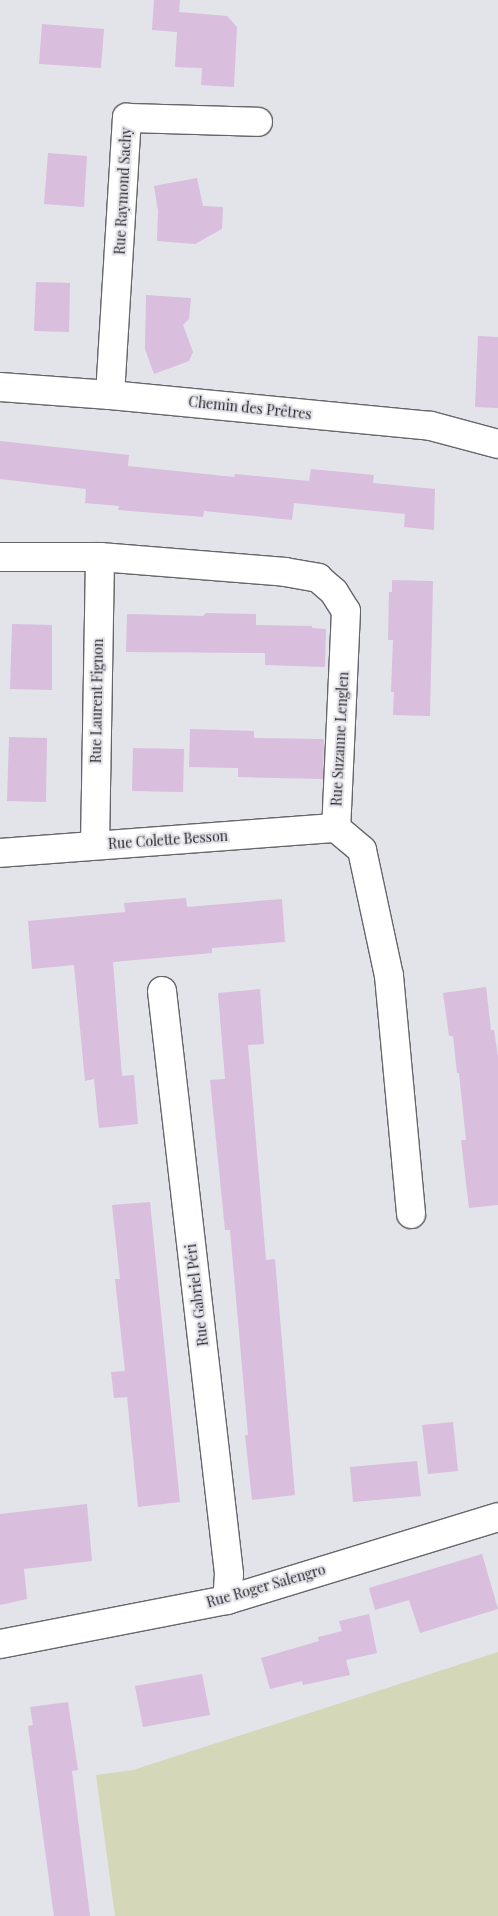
<!DOCTYPE html>
<meta charset="utf-8">
<style>
body{margin:0}
#map{position:relative;width:498px;height:1916px;overflow:hidden;background:#e3e3ea;font-family:"Playfair Display",serif}
div>[style]{position:absolute}
.green>*{inset:0;background:#d5d8b8}
.building>*{inset:0;background:#d9bedd}
.roads{filter:drop-shadow(1px 0 #65656b) drop-shadow(-1px 0 #65656b) drop-shadow(0 1px #65656b) drop-shadow(0 -1px #65656b)}
.minor>*{height:28px;margin:-14px;padding:0 14px;transform-origin:14px;border-radius:14px;background:#fff}
.tertiary>*{height:28px;margin:-14px;padding:0 14px;transform-origin:14px;border-radius:14px;background:#fff}
span{translate:-50% -50%;white-space:nowrap;text-align:center;line-height:1.15;-webkit-text-stroke:4px #e3e3ea;paint-order:stroke}
.street-label{font-size:14px;color:#252427}
</style>
<div id="map">
<div class="green">
<i style="clip-path:polygon(498px 1652px,498px 1916px,115px 1916px,96px 1775px,133px 1770px)"></i>
</div>
<div class="building">
<i style="clip-path:polygon(154px 0,180px 0,179px 12px,227px 16px,237px 27px,234px 87px,201px 85px,202px 68px,175px 67px,177px 32px,152px 30px)"></i>
<i style="clip-path:polygon(42px 24px,104px 29px,101px 68px,39px 64px)"></i>
<i style="clip-path:polygon(48px 153px,87px 156px,84px 207px,44px 204px)"></i>
<i style="clip-path:polygon(197px 178px,203px 206px,223px 207px,222px 229px,195px 244px,157px 241px,158px 211px,154px 186px)"></i>
<i style="clip-path:polygon(36px 282px,70px 283px,69px 332px,34px 331px)"></i>
<i style="clip-path:polygon(146px 295px,191px 298px,189px 319px,183px 325px,193px 352px,189px 361px,154px 374px,145px 349px)"></i>
<i style="clip-path:polygon(478px 336px,498px 337px,498px 408px,475px 407px)"></i>
<i style="clip-path:polygon(0 441px,129px 455px,128px 466px,234px 477px,235px 474px,309px 481px,311px 469px,374px 475px,373px 483px,435px 489px,434px 530px,404px 527px,405px 514px,294px 503px,292px 520px,204px 511px,203px 517px,118px 510px,119px 506px,85px 503px,86px 489px,0 479px)"></i>
<i style="clip-path:polygon(392px 580px,433px 581px,430px 716px,393px 715px,394px 692px,391px 692px,393px 640px,388px 640px,389px 592px,392px 592px)"></i>
<i style="clip-path:polygon(206px 613px,256px 614px,256px 625px,312px 626px,312px 628px,326px 629px,325px 667px,265px 665px,265px 653px,126px 652px,127px 614px,203px 616px)"></i>
<i style="clip-path:polygon(12px 624px,52px 625px,52px 690px,10px 689px)"></i>
<i style="clip-path:polygon(190px 729px,254px 731px,254px 738px,324px 739px,323px 779px,238px 777px,238px 768px,189px 767px)"></i>
<i style="clip-path:polygon(9px 737px,47px 738px,46px 802px,7px 801px)"></i>
<i style="clip-path:polygon(133px 748px,184px 749px,183px 792px,132px 791px)"></i>
<i style="clip-path:polygon(186px 898px,187px 907px,282px 899px,285px 942px,212px 948px,212px 953px,113px 962px,122px 1076px,134px 1075px,138px 1124px,99px 1128px,94px 1079px,85px 1081px,74px 965px,32px 969px,28px 921px,125px 912px,124px 903px)"></i>
<i style="clip-path:polygon(486px 987px,491px 1030px,494px 1030px,498px 1056px,498px 1205px,469px 1208px,461px 1140px,466px 1140px,459px 1073px,457px 1073px,453px 1036px,449px 1036px,443px 993px)"></i>
<i style="clip-path:polygon(260px 989px,264px 1044px,248px 1045px,266px 1260px,275px 1259px,295px 1495px,252px 1500px,245px 1435px,248px 1435px,230px 1230px,225px 1230px,210px 1080px,225px 1079px,218px 993px)"></i>
<i style="clip-path:polygon(150px 1202px,180px 1502px,138px 1507px,127px 1397px,114px 1398px,111px 1372px,125px 1371px,115px 1279px,120px 1279px,112px 1205px)"></i>
<i style="clip-path:polygon(453px 1422px,458px 1471px,428px 1474px,422px 1425px)"></i>
<i style="clip-path:polygon(417px 1461px,421px 1496px,353px 1502px,350px 1467px)"></i>
<i style="clip-path:polygon(87px 1504px,92px 1561px,24px 1569px,27px 1599px,0 1605px,0 1514px)"></i>
<i style="clip-path:polygon(482px 1554px,498px 1609px,420px 1633px,409px 1600px,375px 1610px,369px 1588px)"></i>
<i style="clip-path:polygon(369px 1614px,377px 1653px,346px 1660px,350px 1675px,303px 1685px,302px 1681px,270px 1689px,261px 1658px,319px 1641px,318px 1637px,342px 1631px,339px 1621px)"></i>
<i style="clip-path:polygon(202px 1674px,210px 1715px,143px 1727px,135px 1686px)"></i>
<i style="clip-path:polygon(68px 1702px,78px 1770px,72px 1771px,90px 1916px,54px 1916px,28px 1726px,33px 1725px,30px 1707px)"></i>
</div>
<div class="roads">
<div class="minor">
<i style="left:0;top:387px;width:110px;rotate:4.2deg"></i>
<i style="left:110px;top:395px;width:322px;rotate:5.5deg"></i>
<i style="left:431px;top:426px;width:69px;rotate:15deg"></i>
<i style="left:110px;top:395px;width:278px;rotate:-86.5deg"></i>
<i style="left:127px;top:118px;width:131px;rotate:1.7deg"></i>
<i style="left:0;top:557px;width:100px"></i>
<i style="left:100px;top:557px;width:186px;rotate:4.6deg"></i>
<i style="left:285px;top:572px;width:34px;rotate:10deg"></i>
<i style="left:318px;top:578px;width:21px;rotate:41deg"></i>
<i style="left:334px;top:592px;width:22px;rotate:58deg"></i>
<i style="left:346px;top:611px;width:217px;rotate:92.6deg"></i>
<i style="left:336px;top:828px;width:34px;rotate:40deg"></i>
<i style="left:362px;top:850px;width:129px;rotate:77.9deg"></i>
<i style="left:389px;top:976px;width:239px;rotate:84.7deg"></i>
<i style="left:95px;top:845px;width:288px;rotate:-89deg"></i>
<i style="left:0;top:853px;width:337px;rotate:-4.3deg"></i>
<i style="left:162px;top:991px;width:587px;rotate:83.44deg"></i>
<i style="left:229px;top:1574px;width:26px;rotate:94deg"></i>
</div>
<div class="tertiary">
<i style="left:0;top:1644px;width:231px;rotate:-11deg"></i>
<i style="left:227px;top:1600px;width:283px;rotate:-17deg"></i>
</div>
</div>
<div class="street-label">
<span style="left:123px;top:191px;rotate:-87deg">Rue Raymond Sachy</span>
<span style="left:250px;top:408px;rotate:6deg">Chemin des Prêtres</span>
<span style="left:97px;top:701px;rotate:-89deg">Rue Laurent Fignon</span>
<span style="left:340px;top:739px;rotate:-87deg">Rue Suzanne Lenglen</span>
<span style="left:168px;top:840px;rotate:-4deg">Rue Colette Besson</span>
<span style="left:197px;top:1295px;rotate:-97deg">Rue Gabriel Péri</span>
<span style="left:266px;top:1586px;rotate:-16deg">Rue Roger Salengro</span>
</div>
</div>
